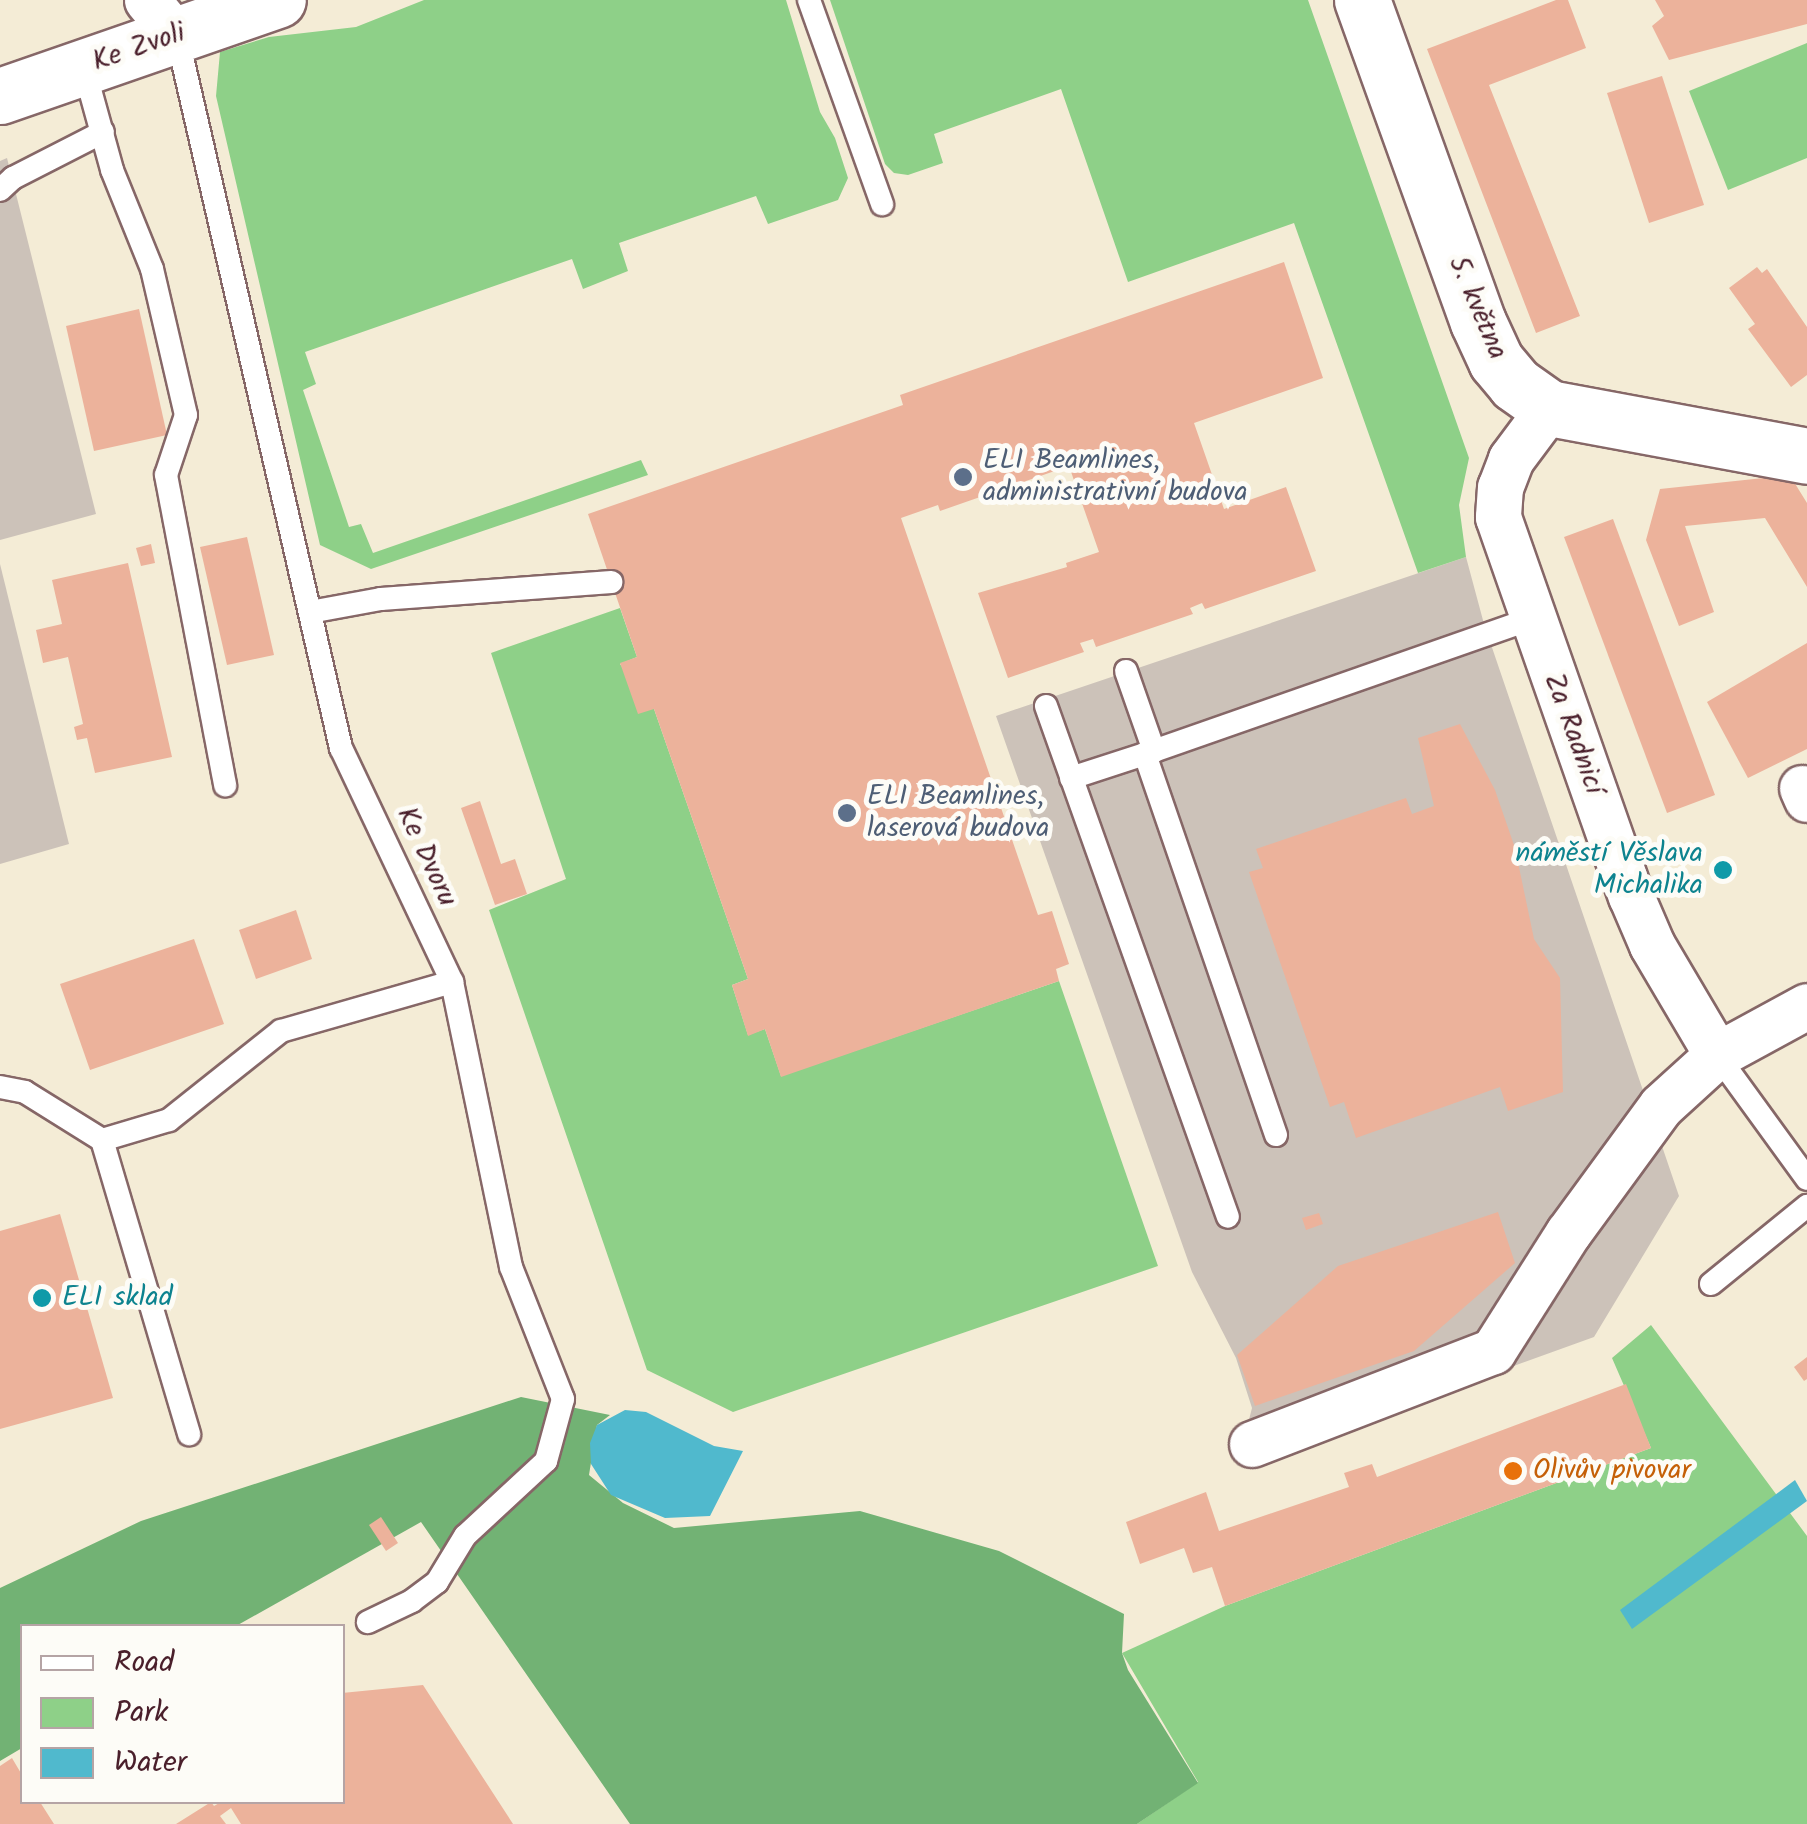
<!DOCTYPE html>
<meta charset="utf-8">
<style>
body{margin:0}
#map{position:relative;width:1807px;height:1824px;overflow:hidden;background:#f4ecd6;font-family:Kalam,sans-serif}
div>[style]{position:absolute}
.industrial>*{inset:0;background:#ccc2b9}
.green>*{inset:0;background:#8ed088}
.forest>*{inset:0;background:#72b274}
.water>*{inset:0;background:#50b9cd}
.building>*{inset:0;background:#ecb29b}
.roads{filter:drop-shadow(2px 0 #866767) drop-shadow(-2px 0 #866767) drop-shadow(0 2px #866767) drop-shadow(0 -2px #866767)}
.lane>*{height:22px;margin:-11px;padding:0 11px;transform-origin:11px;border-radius:11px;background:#fff}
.street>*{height:45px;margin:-22.5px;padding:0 22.5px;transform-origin:22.5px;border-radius:22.5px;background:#fff}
.secondary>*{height:55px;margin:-27.5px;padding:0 27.5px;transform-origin:27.5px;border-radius:27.5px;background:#fff}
.dots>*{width:28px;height:28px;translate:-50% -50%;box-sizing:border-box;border:5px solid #fdfcf7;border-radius:50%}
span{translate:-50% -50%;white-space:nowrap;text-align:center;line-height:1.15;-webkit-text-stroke:10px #fdfcf7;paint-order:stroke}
.street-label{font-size:28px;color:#4a1f2b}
.service-label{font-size:28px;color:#4e5e75}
.left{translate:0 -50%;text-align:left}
.culture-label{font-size:28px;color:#0d838f}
.right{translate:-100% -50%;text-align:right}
.food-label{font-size:28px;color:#c56008}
.legend{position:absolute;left:20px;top:1624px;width:325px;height:180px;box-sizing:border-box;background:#fdfcf7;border:2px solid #b5a4a5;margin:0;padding:12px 18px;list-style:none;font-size:30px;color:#4a1f2b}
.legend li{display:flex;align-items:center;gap:20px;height:50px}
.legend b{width:50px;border:2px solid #b5a4a5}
</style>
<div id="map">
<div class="industrial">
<i style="clip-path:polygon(7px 158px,96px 514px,0 540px,0 161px)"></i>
<i style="clip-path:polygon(1466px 557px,1484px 624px,1679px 1196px,1594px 1337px,1237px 1466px,1252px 1408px,1236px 1358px,1192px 1272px,996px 716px)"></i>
<i style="clip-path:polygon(0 564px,69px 844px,0 864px)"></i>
</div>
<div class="green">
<i style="clip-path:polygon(424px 0,786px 0,820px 112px,835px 138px,848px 178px,838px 200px,768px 224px,756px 196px,619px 243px,628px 271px,583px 289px,572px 259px,305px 352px,316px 384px,303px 390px,349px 527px,361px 524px,373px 553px,641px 460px,648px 475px,371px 569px,320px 545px,216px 96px,220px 52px,269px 37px,356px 27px)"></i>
<i style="clip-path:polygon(830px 0,1308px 0,1469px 458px,1459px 505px,1466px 557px,1418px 573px,1294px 223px,1128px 282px,1061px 89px,934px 134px,943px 163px,908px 175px,894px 173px,885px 164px)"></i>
<i style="clip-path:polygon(1807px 43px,1807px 158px,1728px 190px,1689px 91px)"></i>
<i style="clip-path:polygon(620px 608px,637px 657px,620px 664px,654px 709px,748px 979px,732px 985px,748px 1035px,765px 1029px,781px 1076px,1059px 981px,1158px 1266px,733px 1412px,647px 1370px,489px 910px,566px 879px,491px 653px)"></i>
<i style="clip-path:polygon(1651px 1325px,1807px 1536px,1807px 1824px,1137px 1824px,1198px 1782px,1122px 1653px,1225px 1606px,1651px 1448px,1612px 1358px)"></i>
</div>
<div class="forest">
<i style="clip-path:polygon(521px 1397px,610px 1415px,597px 1425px,589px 1475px,623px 1503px,674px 1528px,860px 1511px,999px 1551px,1124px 1614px,1122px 1653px,1128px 1670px,1198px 1783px,1137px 1824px,630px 1824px,421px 1522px,236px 1626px,22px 1626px,22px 1748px,0 1761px,0 1588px,141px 1521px)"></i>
</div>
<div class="water">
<i style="clip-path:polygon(625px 1410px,646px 1412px,714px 1446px,743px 1451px,710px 1516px,665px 1518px,611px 1495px,591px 1464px,590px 1443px,597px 1425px)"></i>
<i style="clip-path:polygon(1795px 1480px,1807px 1501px,1632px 1629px,1620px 1610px)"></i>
</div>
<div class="building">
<i style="clip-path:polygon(1556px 0,1568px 0,1586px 48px,1489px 85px,1580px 316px,1536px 333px,1427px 49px)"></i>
<i style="clip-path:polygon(1655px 0,1807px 0,1807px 24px,1669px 60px,1652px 26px,1664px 16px)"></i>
<i style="clip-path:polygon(1662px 76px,1704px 205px,1649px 223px,1607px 93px)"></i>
<i style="clip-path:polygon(1284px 262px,1323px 378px,1194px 423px,1224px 509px,1286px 487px,1316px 571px,1205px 609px,1202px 603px,1190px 608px,1193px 614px,1096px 647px,1093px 639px,1080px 643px,1084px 652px,1008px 678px,978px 593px,1067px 567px,1066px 563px,1099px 552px,1069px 466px,940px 511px,938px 505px,901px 518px,1038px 915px,1052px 911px,1069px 964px,1056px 969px,1059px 981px,781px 1077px,765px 1029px,748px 1036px,732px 985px,748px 979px,654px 709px,638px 714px,620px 663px,637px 657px,588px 514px,903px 405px,900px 395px)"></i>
<i style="clip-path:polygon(1757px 267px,1762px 273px,1767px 269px,1807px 327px,1807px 375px,1791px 387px,1748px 329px,1755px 324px,1729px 288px)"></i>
<i style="clip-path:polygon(139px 309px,167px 435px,94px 451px,66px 326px)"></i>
<i style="clip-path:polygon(1783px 476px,1794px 482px,1807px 503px,1807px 587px,1765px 518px,1685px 526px,1714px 612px,1679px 626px,1646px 540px,1660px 489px)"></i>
<i style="clip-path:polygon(1613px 519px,1715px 795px,1667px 813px,1564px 537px)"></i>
<i style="clip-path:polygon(247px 537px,274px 655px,227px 665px,200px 547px)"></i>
<i style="clip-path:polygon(151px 544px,155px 563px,141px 566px,136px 548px)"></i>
<i style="clip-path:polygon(128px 563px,172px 757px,95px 773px,87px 738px,77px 740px,74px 727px,83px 724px,68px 657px,43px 663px,36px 630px,62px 624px,52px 580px)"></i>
<i style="clip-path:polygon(1807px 643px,1807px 749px,1748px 778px,1707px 702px)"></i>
<i style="clip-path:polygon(1460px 724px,1495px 790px,1515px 848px,1534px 939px,1560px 978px,1563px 1092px,1508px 1111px,1500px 1087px,1356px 1138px,1344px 1102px,1330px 1107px,1249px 872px,1263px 868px,1256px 849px,1406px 798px,1412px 814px,1434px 806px,1418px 738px)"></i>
<i style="clip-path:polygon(480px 801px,501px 864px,515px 859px,527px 894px,495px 905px,461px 808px)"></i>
<i style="clip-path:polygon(296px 910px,312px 959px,256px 979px,239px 930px)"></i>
<i style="clip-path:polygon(194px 939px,224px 1024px,90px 1070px,60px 984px)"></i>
<i style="clip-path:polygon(1498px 1212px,1515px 1263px,1414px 1351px,1255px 1406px,1237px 1355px,1338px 1266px)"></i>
<i style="clip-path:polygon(1319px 1213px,1323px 1224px,1306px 1230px,1302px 1218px)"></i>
<i style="clip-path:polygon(60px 1214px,113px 1398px,0 1429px,0 1231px)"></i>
<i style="clip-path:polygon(1807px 1357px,1807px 1379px,1804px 1381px,1794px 1367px)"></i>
<i style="clip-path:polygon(1626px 1384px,1651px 1448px,1225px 1606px,1212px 1567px,1193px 1573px,1184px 1548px,1140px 1564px,1126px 1522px,1206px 1492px,1219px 1531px,1349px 1487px,1344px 1473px,1372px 1464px,1377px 1477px)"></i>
<i style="clip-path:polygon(381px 1517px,398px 1543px,386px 1551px,369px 1525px)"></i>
<i style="clip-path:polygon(423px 1685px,513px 1824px,241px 1824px,231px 1808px,220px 1816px,226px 1824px,176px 1824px,211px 1802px,214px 1806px,221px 1802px,342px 1802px,342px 1693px)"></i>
<i style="clip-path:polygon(12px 1758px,22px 1775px,22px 1802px,40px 1802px,54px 1824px,0 1824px,0 1766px)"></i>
</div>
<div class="roads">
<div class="lane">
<i style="left:809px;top:0;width:217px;rotate:70.3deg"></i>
<i style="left:177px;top:36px;width:731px;rotate:77.03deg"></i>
<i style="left:341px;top:748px;width:259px;rotate:64.6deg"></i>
<i style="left:452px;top:982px;width:291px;rotate:78.3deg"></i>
<i style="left:511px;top:1267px;width:142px;rotate:68.5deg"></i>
<i style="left:563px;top:1399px;width:64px;rotate:105.3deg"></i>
<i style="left:546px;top:1461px;width:110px;rotate:137.2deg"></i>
<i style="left:465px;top:1536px;width:54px;rotate:121.3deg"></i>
<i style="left:437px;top:1582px;width:31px;rotate:143deg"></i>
<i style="left:412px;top:1601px;width:49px;rotate:154.5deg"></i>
<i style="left:84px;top:68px;width:106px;rotate:74.6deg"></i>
<i style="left:112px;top:170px;width:107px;rotate:68deg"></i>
<i style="left:152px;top:269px;width:150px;rotate:76.9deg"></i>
<i style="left:186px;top:415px;width:63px;rotate:108.4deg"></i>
<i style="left:166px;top:475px;width:316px;rotate:79.2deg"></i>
<i style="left:0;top:190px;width:18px;rotate:-43deg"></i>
<i style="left:13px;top:178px;width:101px;rotate:-27.1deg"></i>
<i style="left:310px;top:612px;width:72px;rotate:-10.4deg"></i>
<i style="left:381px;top:599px;width:231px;rotate:-4.2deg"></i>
<i style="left:1126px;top:671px;width:85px;rotate:70.7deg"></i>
<i style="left:1046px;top:706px;width:542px;rotate:70.4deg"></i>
<i style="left:1071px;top:778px;width:78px;rotate:-18deg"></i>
<i style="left:1717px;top:1055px;width:153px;rotate:54deg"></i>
<i style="left:0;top:1087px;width:25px;rotate:11deg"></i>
<i style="left:25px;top:1092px;width:91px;rotate:31.9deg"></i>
<i style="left:102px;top:1140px;width:70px;rotate:-16.6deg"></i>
<i style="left:169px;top:1120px;width:143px;rotate:-38.5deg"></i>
<i style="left:281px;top:1031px;width:178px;rotate:-16deg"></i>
<i style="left:1276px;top:1135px;width:403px;rotate:-109deg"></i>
<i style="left:1145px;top:754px;width:408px;rotate:-19.3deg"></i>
<i style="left:102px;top:1140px;width:307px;rotate:73.5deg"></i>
<i style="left:1711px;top:1284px;width:124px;rotate:-39.1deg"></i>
</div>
<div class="street">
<i style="left:147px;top:0;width:47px;rotate:50.2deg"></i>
<i style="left:1549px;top:408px;width:64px;rotate:126.7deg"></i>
<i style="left:1511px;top:459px;width:30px;rotate:111deg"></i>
<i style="left:1500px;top:487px;width:30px;rotate:94deg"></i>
<i style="left:1498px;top:517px;width:402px;rotate:70.7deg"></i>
<i style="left:1631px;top:896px;width:53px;rotate:66.8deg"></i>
<i style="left:1652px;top:945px;width:128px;rotate:59.4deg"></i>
<i style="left:1802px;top:788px;width:12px;rotate:66deg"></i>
<i style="left:1252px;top:1444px;width:258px;rotate:-21.1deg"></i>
<i style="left:1493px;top:1351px;width:140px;rotate:-57.6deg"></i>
<i style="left:1568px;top:1233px;width:157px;rotate:-53.8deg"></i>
<i style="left:1661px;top:1106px;width:76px;rotate:-42.3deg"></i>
<i style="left:1717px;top:1055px;width:102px;rotate:-28.6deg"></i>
</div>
<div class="secondary">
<i style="left:1362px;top:0;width:342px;rotate:70.2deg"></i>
<i style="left:1478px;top:322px;width:43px;rotate:65.2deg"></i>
<i style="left:1496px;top:361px;width:30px;rotate:50deg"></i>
<i style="left:1515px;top:384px;width:42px;rotate:35.2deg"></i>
<i style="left:1549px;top:408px;width:262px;rotate:10.5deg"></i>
<i style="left:0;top:96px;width:294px;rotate:-19.1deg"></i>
</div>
</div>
<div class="dots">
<i style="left:963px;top:477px;background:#5c6f8a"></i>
<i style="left:847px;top:813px;background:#5c6f8a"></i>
<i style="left:1723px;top:870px;background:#0f9aa8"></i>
<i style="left:42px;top:1298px;background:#0f9aa8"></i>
<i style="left:1513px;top:1471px;background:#e8710a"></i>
</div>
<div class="street-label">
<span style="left:139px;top:48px;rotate:-19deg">Ke Zvoli</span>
<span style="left:1477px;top:308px;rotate:67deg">5. května</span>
<span style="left:1573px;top:734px;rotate:70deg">Za Radnicí</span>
<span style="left:426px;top:857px;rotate:65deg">Ke Dvoru</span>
</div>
<div class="service-label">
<span class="left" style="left:983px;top:477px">ELI Beamlines,<br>administrativní budova</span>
<span class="left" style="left:867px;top:813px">ELI Beamlines,<br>laserová budova</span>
</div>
<div class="culture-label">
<span class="right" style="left:1703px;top:870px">náměstí Věslava<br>Michalika</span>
<span class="left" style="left:62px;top:1298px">ELI sklad</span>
</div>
<div class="food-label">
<span class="left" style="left:1533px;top:1471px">Olivův pivovar</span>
</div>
<ul class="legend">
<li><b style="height:12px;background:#fff"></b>Road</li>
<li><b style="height:28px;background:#8ed088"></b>Park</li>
<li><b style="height:28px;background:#50b9cd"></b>Water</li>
</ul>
</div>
